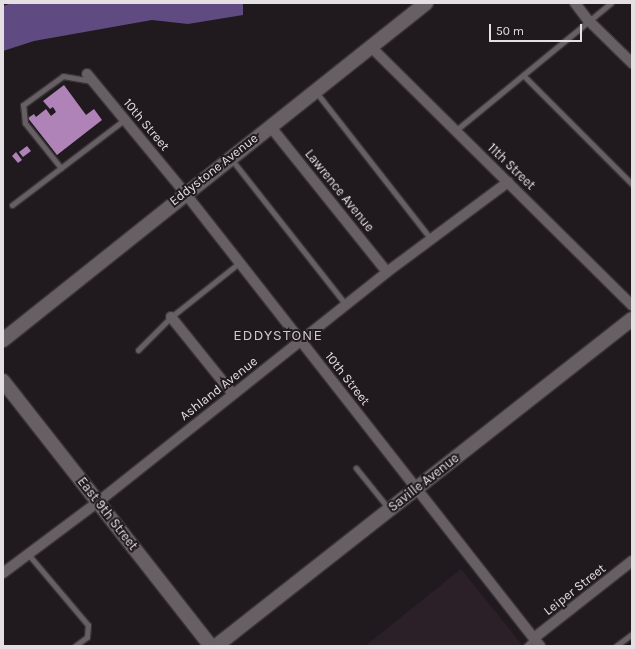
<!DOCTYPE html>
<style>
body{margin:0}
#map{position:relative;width:635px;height:649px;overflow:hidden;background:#20191d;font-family:Karla,sans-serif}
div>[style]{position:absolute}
.built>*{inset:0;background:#2c2028}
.water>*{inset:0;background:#5f4a81}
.building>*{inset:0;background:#af83b8}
.roads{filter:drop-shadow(1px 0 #393537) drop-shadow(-1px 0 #393537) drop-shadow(0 1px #393537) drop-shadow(0 -1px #393537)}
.lane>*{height:5px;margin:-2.5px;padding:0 2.5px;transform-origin:2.5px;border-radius:2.5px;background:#675f64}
.street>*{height:10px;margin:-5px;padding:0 5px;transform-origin:5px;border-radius:5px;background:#675f64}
.secondary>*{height:14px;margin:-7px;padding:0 7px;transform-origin:7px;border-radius:7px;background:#675f64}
span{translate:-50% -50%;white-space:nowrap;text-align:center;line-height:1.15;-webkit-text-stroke:4px #20191d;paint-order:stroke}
.street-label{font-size:13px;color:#e4dfe2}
.quarter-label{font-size:15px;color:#d1c8ce;letter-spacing:1px}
.frame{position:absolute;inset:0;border:4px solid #e4dfe2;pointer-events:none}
.scale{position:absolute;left:489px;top:24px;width:93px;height:18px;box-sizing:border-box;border:2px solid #e4dfe2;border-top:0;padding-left:5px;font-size:12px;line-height:14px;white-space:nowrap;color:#e4dfe2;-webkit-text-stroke:3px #20191d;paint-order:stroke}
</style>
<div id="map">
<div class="built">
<i style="clip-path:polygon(461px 569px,523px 646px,365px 646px)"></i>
</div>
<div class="water">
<i style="clip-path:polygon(12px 3px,243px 3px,243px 15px,188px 24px,152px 20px,34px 41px,3px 51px,3px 6px)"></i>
</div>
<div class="building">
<i style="clip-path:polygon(64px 85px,86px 115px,94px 109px,102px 120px,57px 155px,28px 118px,34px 114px,36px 117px,46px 109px,51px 116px,56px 112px,53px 107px,50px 109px,43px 101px)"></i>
<i style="clip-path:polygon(27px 146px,31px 151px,23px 157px,19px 152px)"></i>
<i style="clip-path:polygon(16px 152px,22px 160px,18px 163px,12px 156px)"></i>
</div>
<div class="roads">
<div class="lane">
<i style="left:523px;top:75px;width:154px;rotate:45deg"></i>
<i style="left:316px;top:92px;width:187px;rotate:52deg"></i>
<i style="left:455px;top:131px;width:202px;rotate:-39.4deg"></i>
<i style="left:232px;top:160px;width:184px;rotate:51.8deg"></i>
<i style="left:61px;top:168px;width:58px;rotate:-128.7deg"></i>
<i style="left:25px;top:123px;width:18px;rotate:-96deg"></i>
<i style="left:23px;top:105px;width:49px;rotate:-35.9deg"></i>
<i style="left:63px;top:76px;width:29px;rotate:10deg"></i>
<i style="left:12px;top:205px;width:141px;rotate:-37.2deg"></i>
<i style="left:138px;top:350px;width:47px;rotate:-45deg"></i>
<i style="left:171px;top:317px;width:87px;rotate:-38.5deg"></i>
<i style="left:356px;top:468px;width:53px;rotate:51.2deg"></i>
<i style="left:28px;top:554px;width:93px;rotate:49.8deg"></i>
<i style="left:88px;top:625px;width:12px;rotate:95deg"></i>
<i style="left:87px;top:637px;width:15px;rotate:143deg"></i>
<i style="left:526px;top:646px;width:11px;rotate:-45deg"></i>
<i style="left:616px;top:646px;width:20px;rotate:-37deg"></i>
</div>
<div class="street">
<i style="left:575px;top:3px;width:21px;rotate:53deg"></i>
<i style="left:588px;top:20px;width:62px;rotate:44.3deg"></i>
<i style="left:372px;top:48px;width:366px;rotate:44.7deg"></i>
<i style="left:87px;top:74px;width:154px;rotate:50.5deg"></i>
<i style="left:185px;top:193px;width:576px;rotate:51.92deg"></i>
<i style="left:270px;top:126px;width:187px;rotate:51.3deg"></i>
<i style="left:171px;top:317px;width:99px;rotate:51.2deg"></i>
<i style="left:3px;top:573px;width:119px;rotate:-36.8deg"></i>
<i style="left:98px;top:502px;width:369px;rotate:-38.5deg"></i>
<i style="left:387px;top:272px;width:151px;rotate:-36.6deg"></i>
<i style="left:534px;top:638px;width:125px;rotate:-38.2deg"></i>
</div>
<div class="secondary">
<i style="left:3px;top:340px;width:541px;rotate:-38.54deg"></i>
<i style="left:3px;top:381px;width:337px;rotate:51.9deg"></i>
<i style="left:216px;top:646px;width:529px;rotate:-38.17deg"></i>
</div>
</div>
<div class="street-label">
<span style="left:146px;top:125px;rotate:50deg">10th Street</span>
<span style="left:511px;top:167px;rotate:44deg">11th Street</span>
<span style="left:214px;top:170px;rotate:-38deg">Eddystone Avenue</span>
<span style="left:339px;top:191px;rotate:51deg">Lawrence Avenue</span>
<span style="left:347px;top:379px;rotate:52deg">10th Street</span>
<span style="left:219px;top:389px;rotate:-38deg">Ashland Avenue</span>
<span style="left:424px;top:483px;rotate:-38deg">Saville Avenue</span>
<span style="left:107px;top:514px;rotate:52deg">East 9th Street</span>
<span style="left:575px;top:590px;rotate:-38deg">Leiper Street</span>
</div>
<div class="quarter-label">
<span style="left:278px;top:336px">EDDYSTONE</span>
</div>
<div class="frame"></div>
<div class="scale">50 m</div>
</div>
